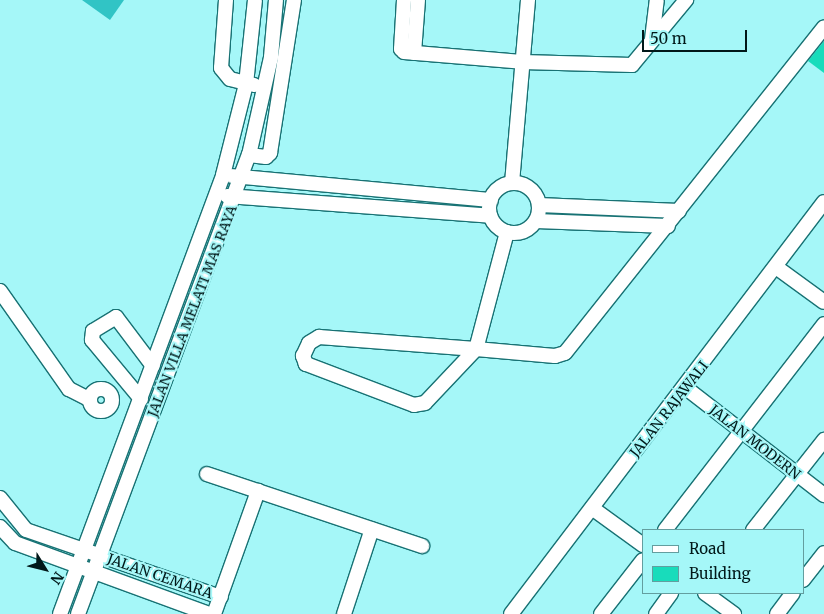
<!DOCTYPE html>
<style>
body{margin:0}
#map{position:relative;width:824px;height:614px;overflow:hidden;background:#a5f7f8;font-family:Merriweather,serif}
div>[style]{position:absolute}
.water>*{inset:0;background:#31c4c5}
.building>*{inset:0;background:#18dcbb}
.roads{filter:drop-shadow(1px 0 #187274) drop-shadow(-1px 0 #187274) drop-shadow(0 1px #187274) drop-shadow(0 -1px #187274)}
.minor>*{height:14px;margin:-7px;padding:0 7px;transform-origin:7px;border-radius:7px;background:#fff}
.minor>.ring{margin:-7px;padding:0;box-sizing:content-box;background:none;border:14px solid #fff;border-radius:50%}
span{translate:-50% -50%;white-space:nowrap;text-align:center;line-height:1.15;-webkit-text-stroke:4px #a5f7f8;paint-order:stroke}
.street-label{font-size:14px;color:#011819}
.legend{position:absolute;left:642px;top:529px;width:162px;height:65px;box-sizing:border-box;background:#a5f7f8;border:1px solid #639e9f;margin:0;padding:6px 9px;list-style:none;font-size:15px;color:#011819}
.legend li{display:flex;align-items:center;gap:10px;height:25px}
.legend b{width:25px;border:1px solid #639e9f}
.north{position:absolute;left:20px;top:544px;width:50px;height:50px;-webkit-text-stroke:4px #a5f7f8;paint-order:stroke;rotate:126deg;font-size:14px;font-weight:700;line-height:20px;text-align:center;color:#011819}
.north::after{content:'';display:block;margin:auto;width:18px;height:22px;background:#011819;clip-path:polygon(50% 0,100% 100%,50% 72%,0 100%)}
.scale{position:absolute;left:642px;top:30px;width:105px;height:22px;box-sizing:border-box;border:2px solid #011819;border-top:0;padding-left:6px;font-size:15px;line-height:18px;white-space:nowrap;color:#011819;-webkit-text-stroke:4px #a5f7f8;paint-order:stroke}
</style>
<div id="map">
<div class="water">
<i style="clip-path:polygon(82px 0,124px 0,110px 20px)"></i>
</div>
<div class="building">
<i style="clip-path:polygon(824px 41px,824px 73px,808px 61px)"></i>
</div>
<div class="roads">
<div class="minor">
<i style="left:226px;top:0;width:68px;rotate:94.2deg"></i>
<i style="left:221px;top:68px;width:14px;rotate:51deg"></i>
<i style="left:230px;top:79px;width:25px;rotate:14deg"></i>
<i style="left:404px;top:0;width:49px;rotate:93.5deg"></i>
<i style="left:401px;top:49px;width:4px;rotate:45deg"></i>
<i style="left:404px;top:52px;width:118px;rotate:4.8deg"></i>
<i style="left:522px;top:62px;width:110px;rotate:1.6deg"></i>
<i style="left:632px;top:65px;width:85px;rotate:-50.3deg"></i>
<i style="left:652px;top:39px;width:39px;rotate:-83deg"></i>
<i style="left:414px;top:53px;width:53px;rotate:-85.7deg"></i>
<i style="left:249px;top:155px;width:17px;rotate:7deg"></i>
<i style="left:266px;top:157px;width:6px;rotate:-45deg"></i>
<i style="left:270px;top:153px;width:155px;rotate:-81.1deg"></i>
<i style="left:232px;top:176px;width:260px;rotate:5.3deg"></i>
<i style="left:512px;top:183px;width:184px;rotate:-85deg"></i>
<i class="ring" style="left:489px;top:183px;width:36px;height:36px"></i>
<i style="left:227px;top:196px;width:264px;rotate:4.3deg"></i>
<i style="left:539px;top:205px;width:140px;rotate:2.5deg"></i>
<i style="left:536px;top:221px;width:132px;rotate:2.2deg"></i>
<i style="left:507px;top:232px;width:121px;rotate:104.8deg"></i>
<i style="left:476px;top:349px;width:74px;rotate:133.4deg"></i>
<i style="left:425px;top:403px;width:11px;rotate:170deg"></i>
<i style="left:414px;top:405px;width:116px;rotate:-159.2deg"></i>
<i style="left:306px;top:364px;width:9px;rotate:-111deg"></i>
<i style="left:303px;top:356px;width:14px;rotate:-65deg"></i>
<i style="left:309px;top:343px;width:12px;rotate:-31deg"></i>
<i style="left:319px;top:337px;width:157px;rotate:4.4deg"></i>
<i style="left:476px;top:349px;width:79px;rotate:5.1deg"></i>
<i style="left:555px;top:356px;width:10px;rotate:-17deg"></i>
<i style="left:565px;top:353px;width:416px;rotate:-51.5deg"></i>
<i style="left:776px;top:267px;width:59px;rotate:36.1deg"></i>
<i style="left:0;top:291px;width:120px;rotate:54.9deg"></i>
<i style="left:69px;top:389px;width:22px;rotate:27deg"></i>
<i style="left:686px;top:388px;width:175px;rotate:37.8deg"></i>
<i class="ring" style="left:90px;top:389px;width:8px;height:8px"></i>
<i style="left:141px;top:399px;width:77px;rotate:-129.7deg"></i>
<i style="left:92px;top:340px;width:9px;rotate:-84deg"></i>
<i style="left:93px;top:331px;width:27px;rotate:-31deg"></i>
<i style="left:116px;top:317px;width:61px;rotate:52.9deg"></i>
<i style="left:207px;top:474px;width:227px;rotate:18.5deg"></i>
<i style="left:0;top:498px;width:41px;rotate:50.9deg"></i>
<i style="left:26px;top:530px;width:206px;rotate:19deg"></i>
<i style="left:592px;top:508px;width:63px;rotate:36deg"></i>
<i style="left:0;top:527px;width:22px;rotate:47deg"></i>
<i style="left:15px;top:543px;width:207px;rotate:20.1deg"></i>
<i style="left:665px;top:530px;width:260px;rotate:-52.3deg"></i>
<i style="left:753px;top:530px;width:115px;rotate:-51.7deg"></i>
<i style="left:803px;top:580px;width:34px;rotate:-52deg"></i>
<i style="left:705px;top:593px;width:36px;rotate:36deg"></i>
<i style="left:60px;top:614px;width:468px;rotate:-69.6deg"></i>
<i style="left:223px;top:175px;width:94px;rotate:-75.8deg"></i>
<i style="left:246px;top:84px;width:84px;rotate:-83.9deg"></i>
<i style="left:78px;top:614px;width:490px;rotate:-69.6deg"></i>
<i style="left:249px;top:155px;width:100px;rotate:-77.3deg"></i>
<i style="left:271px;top:57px;width:57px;rotate:-85deg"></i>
<i style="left:214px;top:614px;width:131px;rotate:-70.3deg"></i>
<i style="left:344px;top:614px;width:89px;rotate:-71.8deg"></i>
<i style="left:511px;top:614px;width:517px;rotate:-52.78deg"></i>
<i style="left:601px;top:614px;width:68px;rotate:-52.1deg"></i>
<i style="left:656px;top:614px;width:26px;rotate:-54deg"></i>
<i style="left:777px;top:614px;width:26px;rotate:-53deg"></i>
</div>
</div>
<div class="street-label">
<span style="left:192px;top:311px;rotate:-69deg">JALAN VILLA MELATI MAS RAYA</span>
<span style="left:669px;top:409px;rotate:-52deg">JALAN RAJAWALI</span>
<span style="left:755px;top:442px;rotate:38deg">JALAN MODERN</span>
<span style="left:160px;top:576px;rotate:19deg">JALAN CEMARA</span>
</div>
<ul class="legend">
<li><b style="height:6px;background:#fff"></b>Road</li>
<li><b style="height:14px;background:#18dcbb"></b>Building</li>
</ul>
<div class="north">N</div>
<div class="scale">50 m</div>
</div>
